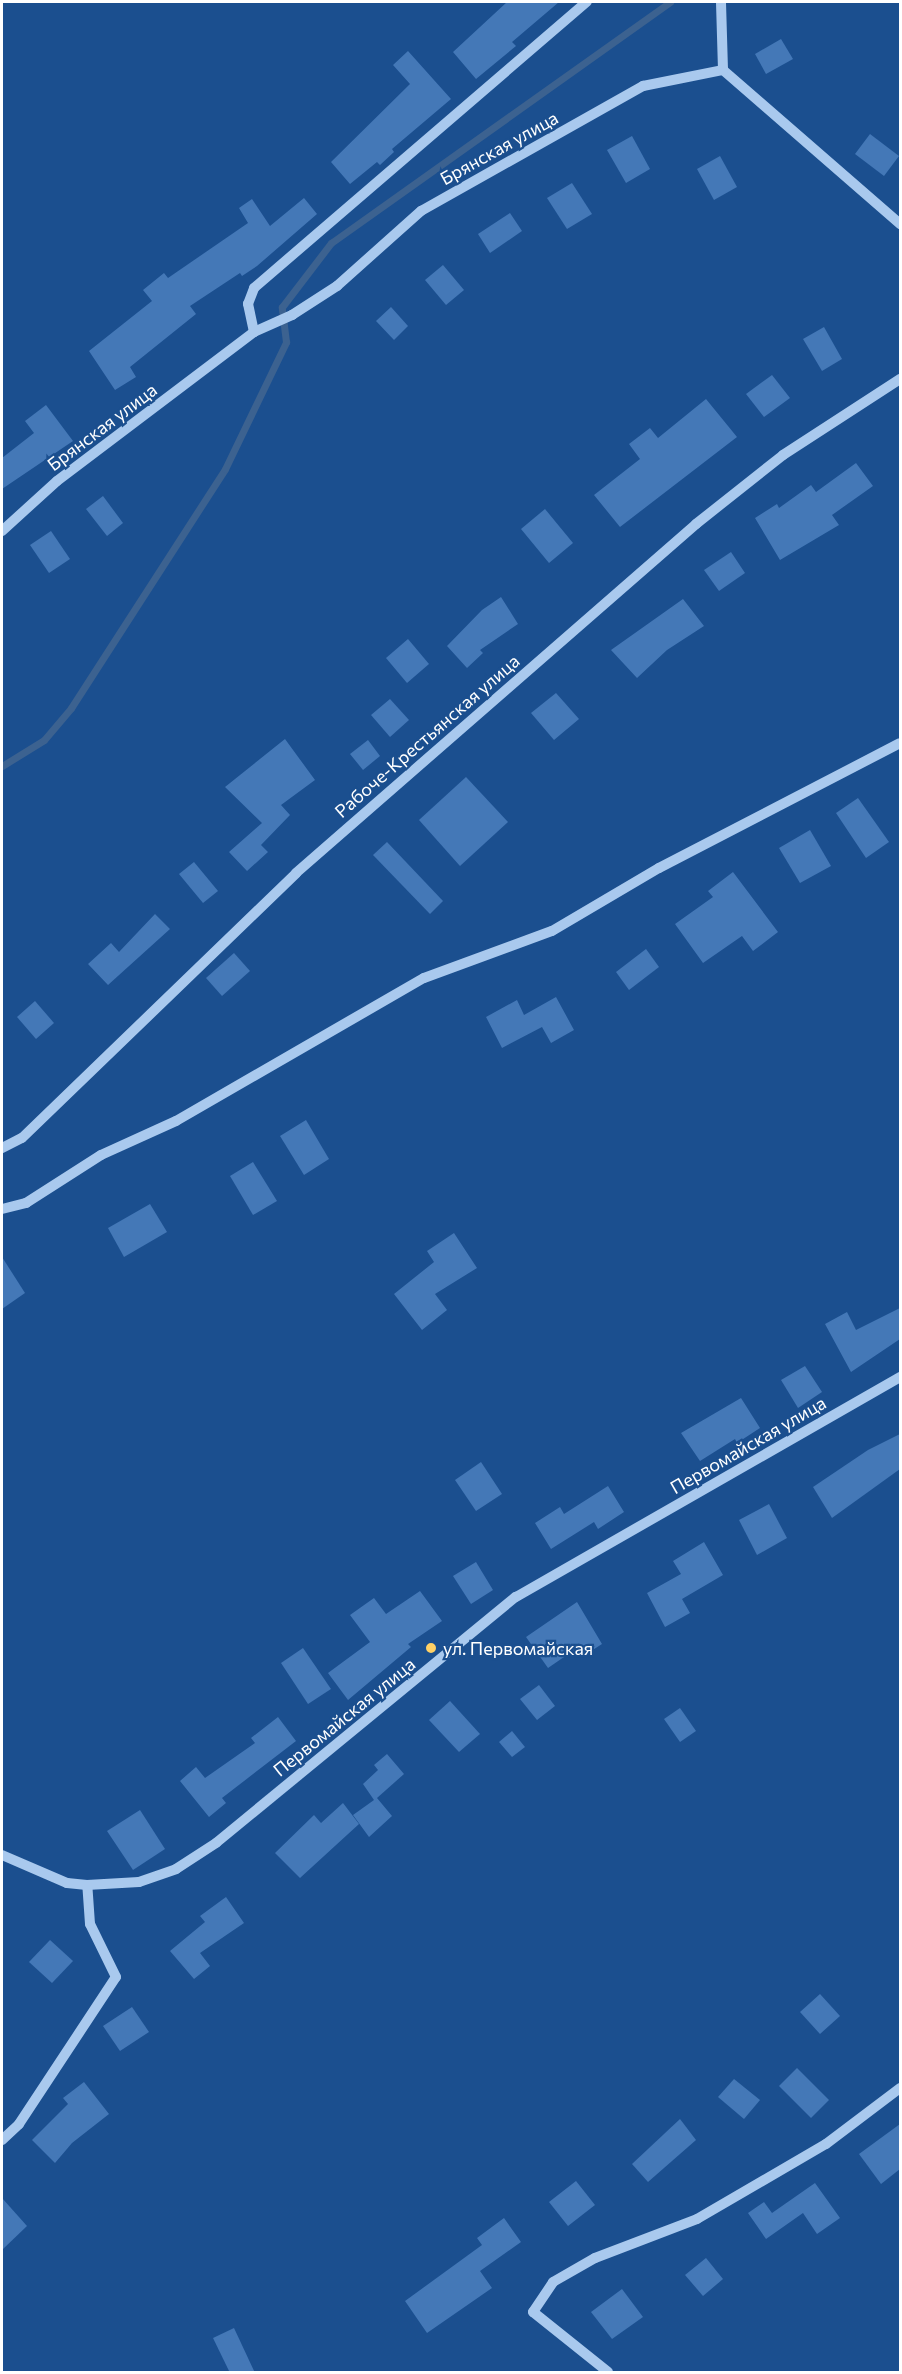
<!DOCTYPE html>
<meta charset="utf-8">
<style>
body{margin:0}
#map{position:relative;width:902px;height:2374px;overflow:hidden;background:#1b4f8f;font-family:Commissioner,sans-serif}
div>[style]{position:absolute}
.stream>*{height:7px;margin:-3.5px;padding:0 3.5px;transform-origin:3.5px;border-radius:3.5px;background:#3c6290}
.building>*{inset:0;background:#4478b7}
.minor>*{height:10px;margin:-5px;padding:0 5px;transform-origin:5px;border-radius:5px;background:#a9c9ee}
.dots>*{width:16px;height:16px;translate:-50% -50%;box-sizing:border-box;border:3px solid #1b4f8f;border-radius:50%}
span{translate:-50% -50%;white-space:nowrap;text-align:center;line-height:1.15;-webkit-text-stroke:4.5px #1b4f8f;paint-order:stroke}
.street-label{font-size:18px;color:#fff}
.poi-label{font-size:18px;color:#fff}
.left{translate:0 -50%;text-align:left}
.frame{position:absolute;inset:0;border:3px solid #fff;pointer-events:none}
</style>
<div id="map">
<div class="stream">
<i style="left:2px;top:766px;width:49px;rotate:-31.8deg"></i>
<i style="left:44px;top:740px;width:42px;rotate:-49.8deg"></i>
<i style="left:71px;top:708px;width:284px;rotate:-57.2deg"></i>
<i style="left:225px;top:469px;width:141px;rotate:-64.3deg"></i>
<i style="left:286px;top:342px;width:35px;rotate:-97deg"></i>
<i style="left:282px;top:307px;width:81px;rotate:-52.6deg"></i>
<i style="left:331px;top:243px;width:416px;rotate:-35.4deg"></i>
</div>
<div class="building">
<i style="clip-path:polygon(507px 2px,559px 2px,512px 42px,516px 46px,476px 79px,453px 52px)"></i>
<i style="clip-path:polygon(781px 39px,793px 59px,766px 74px,755px 54px)"></i>
<i style="clip-path:polygon(408px 51px,451px 99px,392px 149px,394px 152px,380px 165px,377px 162px,350px 184px,331px 162px,410px 84px,393px 65px)"></i>
<i style="clip-path:polygon(870px 134px,899px 156px,884px 176px,855px 154px)"></i>
<i style="clip-path:polygon(632px 136px,650px 169px,626px 183px,607px 150px)"></i>
<i style="clip-path:polygon(720px 156px,737px 187px,714px 200px,697px 169px)"></i>
<i style="clip-path:polygon(572px 183px,592px 214px,567px 229px,547px 198px)"></i>
<i style="clip-path:polygon(304px 198px,317px 214px,257px 266px,242px 276px,240px 273px,190px 306px,196px 314px,130px 367px,136px 377px,115px 390px,89px 351px,152px 301px,143px 290px,164px 273px,168px 278px,248px 223px,239px 208px,252px 199px,270px 226px)"></i>
<i style="clip-path:polygon(510px 213px,522px 231px,490px 253px,478px 234px)"></i>
<i style="clip-path:polygon(443px 265px,464px 290px,446px 305px,425px 280px)"></i>
<i style="clip-path:polygon(391px 307px,408px 326px,394px 340px,376px 321px)"></i>
<i style="clip-path:polygon(824px 327px,842px 359px,822px 371px,803px 339px)"></i>
<i style="clip-path:polygon(772px 375px,790px 398px,764px 417px,746px 394px)"></i>
<i style="clip-path:polygon(706px 399px,737px 437px,620px 527px,594px 495px,640px 459px,629px 444px,650px 428px,658px 438px)"></i>
<i style="clip-path:polygon(46px 405px,73px 441px,2px 489px,2px 458px,34px 433px,25px 421px)"></i>
<i style="clip-path:polygon(856px 463px,873px 486px,832px 515px,839px 525px,780px 560px,755px 518px,777px 504px,779px 508px,811px 485px,816px 492px)"></i>
<i style="clip-path:polygon(103px 496px,123px 523px,107px 536px,86px 509px)"></i>
<i style="clip-path:polygon(545px 509px,573px 543px,549px 563px,521px 529px)"></i>
<i style="clip-path:polygon(51px 531px,70px 559px,49px 573px,30px 545px)"></i>
<i style="clip-path:polygon(731px 552px,745px 573px,719px 591px,704px 570px)"></i>
<i style="clip-path:polygon(501px 597px,518px 624px,480px 650px,483px 653px,467px 668px,447px 646px,482px 610px)"></i>
<i style="clip-path:polygon(683px 599px,704px 626px,667px 650px,637px 678px,611px 650px)"></i>
<i style="clip-path:polygon(408px 639px,429px 664px,407px 683px,386px 658px)"></i>
<i style="clip-path:polygon(556px 693px,579px 719px,554px 740px,531px 713px)"></i>
<i style="clip-path:polygon(390px 699px,409px 720px,390px 737px,371px 715px)"></i>
<i style="clip-path:polygon(285px 739px,315px 780px,281px 805px,290px 815px,261px 845px,268px 852px,247px 871px,229px 852px,262px 823px,225px 787px)"></i>
<i style="clip-path:polygon(368px 740px,380px 756px,363px 770px,350px 754px)"></i>
<i style="clip-path:polygon(466px 777px,508px 822px,460px 866px,419px 820px)"></i>
<i style="clip-path:polygon(858px 798px,889px 842px,866px 858px,836px 813px)"></i>
<i style="clip-path:polygon(810px 830px,831px 866px,800px 883px,779px 848px)"></i>
<i style="clip-path:polygon(387px 842px,443px 901px,430px 914px,373px 855px)"></i>
<i style="clip-path:polygon(194px 862px,218px 891px,203px 903px,179px 874px)"></i>
<i style="clip-path:polygon(733px 872px,778px 932px,753px 951px,742px 936px,703px 963px,675px 924px,713px 897px,708px 891px)"></i>
<i style="clip-path:polygon(155px 914px,170px 929px,108px 985px,88px 964px,111px 943px,119px 952px)"></i>
<i style="clip-path:polygon(646px 949px,659px 967px,629px 990px,616px 972px)"></i>
<i style="clip-path:polygon(234px 953px,250px 971px,222px 996px,206px 978px)"></i>
<i style="clip-path:polygon(556px 997px,574px 1030px,551px 1043px,542px 1027px,502px 1048px,486px 1017px,517px 1000px,524px 1015px)"></i>
<i style="clip-path:polygon(35px 1001px,54px 1023px,36px 1039px,17px 1017px)"></i>
<i style="clip-path:polygon(306px 1120px,329px 1159px,304px 1175px,280px 1136px)"></i>
<i style="clip-path:polygon(253px 1162px,277px 1201px,253px 1215px,230px 1176px)"></i>
<i style="clip-path:polygon(150px 1204px,167px 1232px,124px 1257px,108px 1228px)"></i>
<i style="clip-path:polygon(454px 1233px,477px 1268px,435px 1294px,447px 1310px,422px 1330px,394px 1294px,434px 1262px,427px 1251px)"></i>
<i style="clip-path:polygon(2px 1257px,25px 1293px,2px 1309px)"></i>
<i style="clip-path:polygon(900px 1308px,900px 1339px,851px 1372px,825px 1324px,847px 1312px,856px 1330px)"></i>
<i style="clip-path:polygon(805px 1366px,822px 1392px,798px 1408px,781px 1380px)"></i>
<i style="clip-path:polygon(741px 1398px,760px 1428px,737px 1443px,735px 1439px,700px 1461px,681px 1433px)"></i>
<i style="clip-path:polygon(900px 1434px,900px 1469px,832px 1518px,813px 1487px,868px 1450px)"></i>
<i style="clip-path:polygon(481px 1462px,502px 1494px,476px 1511px,455px 1480px)"></i>
<i style="clip-path:polygon(608px 1486px,624px 1512px,598px 1529px,594px 1522px,551px 1549px,535px 1523px,560px 1507px,564px 1514px)"></i>
<i style="clip-path:polygon(769px 1504px,787px 1538px,757px 1555px,739px 1520px)"></i>
<i style="clip-path:polygon(704px 1542px,723px 1575px,682px 1599px,690px 1613px,665px 1627px,647px 1593px,681px 1574px,673px 1561px)"></i>
<i style="clip-path:polygon(476px 1562px,493px 1590px,471px 1604px,453px 1576px)"></i>
<i style="clip-path:polygon(420px 1591px,442px 1621px,408px 1644px,411px 1647px,348px 1700px,328px 1673px,370px 1642px,350px 1615px,374px 1598px,386px 1614px)"></i>
<i style="clip-path:polygon(577px 1602px,602px 1644px,585px 1655px,580px 1646px,548px 1668px,526px 1637px)"></i>
<i style="clip-path:polygon(303px 1648px,331px 1689px,308px 1704px,281px 1663px)"></i>
<i style="clip-path:polygon(539px 1685px,555px 1706px,537px 1720px,520px 1699px)"></i>
<i style="clip-path:polygon(450px 1701px,480px 1734px,459px 1752px,429px 1720px)"></i>
<i style="clip-path:polygon(680px 1708px,696px 1731px,680px 1742px,664px 1719px)"></i>
<i style="clip-path:polygon(278px 1717px,296px 1741px,222px 1798px,226px 1803px,209px 1817px,180px 1781px,196px 1767px,205px 1778px,255px 1743px,251px 1738px)"></i>
<i style="clip-path:polygon(512px 1731px,525px 1747px,512px 1757px,499px 1742px)"></i>
<i style="clip-path:polygon(387px 1754px,404px 1774px,377px 1798px,392px 1816px,369px 1837px,353px 1815px,374px 1800px,363px 1784px,378px 1770px,374px 1765px)"></i>
<i style="clip-path:polygon(343px 1803px,359px 1824px,300px 1878px,275px 1853px,314px 1815px,321px 1823px)"></i>
<i style="clip-path:polygon(140px 1810px,165px 1849px,133px 1870px,107px 1831px)"></i>
<i style="clip-path:polygon(226px 1897px,244px 1923px,200px 1953px,210px 1966px,194px 1979px,170px 1951px,205px 1922px,200px 1916px)"></i>
<i style="clip-path:polygon(50px 1940px,73px 1961px,52px 1983px,29px 1962px)"></i>
<i style="clip-path:polygon(820px 1994px,840px 2016px,820px 2034px,800px 2012px)"></i>
<i style="clip-path:polygon(132px 2007px,149px 2032px,120px 2051px,103px 2026px)"></i>
<i style="clip-path:polygon(797px 2068px,829px 2100px,811px 2118px,779px 2086px)"></i>
<i style="clip-path:polygon(734px 2079px,760px 2100px,744px 2119px,718px 2097px)"></i>
<i style="clip-path:polygon(84px 2082px,109px 2114px,72px 2143px,55px 2163px,32px 2140px,68px 2104px,63px 2098px)"></i>
<i style="clip-path:polygon(680px 2119px,696px 2140px,648px 2182px,632px 2164px)"></i>
<i style="clip-path:polygon(900px 2124px,900px 2169px,881px 2184px,859px 2154px)"></i>
<i style="clip-path:polygon(576px 2181px,595px 2205px,568px 2226px,549px 2202px)"></i>
<i style="clip-path:polygon(815px 2183px,840px 2218px,817px 2234px,803px 2213px,766px 2239px,748px 2213px,764px 2202px,772px 2213px)"></i>
<i style="clip-path:polygon(2px 2198px,27px 2226px,2px 2250px)"></i>
<i style="clip-path:polygon(504px 2218px,521px 2242px,480px 2271px,492px 2288px,427px 2333px,405px 2301px,482px 2245px,477px 2238px)"></i>
<i style="clip-path:polygon(706px 2258px,723px 2279px,703px 2296px,685px 2275px)"></i>
<i style="clip-path:polygon(622px 2289px,643px 2317px,612px 2339px,591px 2312px)"></i>
<i style="clip-path:polygon(234px 2328px,255px 2373px,230px 2373px,213px 2338px)"></i>
</div>
<div class="minor">
<i style="left:723px;top:70px;width:235px;rotate:41deg"></i>
<i style="left:254px;top:332px;width:29px;rotate:-102deg"></i>
<i style="left:248px;top:304px;width:17px;rotate:-69deg"></i>
<i style="left:254px;top:288px;width:439px;rotate:-40.7deg"></i>
<i style="left:2px;top:531px;width:74px;rotate:-42.3deg"></i>
<i style="left:57px;top:481px;width:247px;rotate:-37.1deg"></i>
<i style="left:254px;top:332px;width:42px;rotate:-24.1deg"></i>
<i style="left:292px;top:315px;width:54px;rotate:-32.8deg"></i>
<i style="left:337px;top:286px;width:113px;rotate:-41.8deg"></i>
<i style="left:421px;top:211px;width:255px;rotate:-29.4deg"></i>
<i style="left:643px;top:86px;width:82px;rotate:-11.3deg"></i>
<i style="left:723px;top:70px;width:68px;rotate:-91.7deg"></i>
<i style="left:2px;top:1148px;width:22px;rotate:-27deg"></i>
<i style="left:22px;top:1138px;width:381px;rotate:-44deg"></i>
<i style="left:296px;top:873px;width:531px;rotate:-41.1deg"></i>
<i style="left:696px;top:524px;width:111px;rotate:-38.4deg"></i>
<i style="left:783px;top:455px;width:140px;rotate:-33deg"></i>
<i style="left:2px;top:1209px;width:25px;rotate:-14deg"></i>
<i style="left:26px;top:1203px;width:89px;rotate:-32.6deg"></i>
<i style="left:101px;top:1155px;width:82px;rotate:-24.4deg"></i>
<i style="left:176px;top:1121px;width:286px;rotate:-30deg"></i>
<i style="left:424px;top:978px;width:136px;rotate:-20.2deg"></i>
<i style="left:552px;top:931px;width:124px;rotate:-30.5deg"></i>
<i style="left:659px;top:868px;width:271px;rotate:-27.4deg"></i>
<i style="left:2px;top:1855px;width:71px;rotate:23.3deg"></i>
<i style="left:67px;top:1883px;width:20px;rotate:6deg"></i>
<i style="left:87px;top:1885px;width:52px;rotate:-3.3deg"></i>
<i style="left:139px;top:1882px;width:39px;rotate:-19deg"></i>
<i style="left:176px;top:1869px;width:48px;rotate:-33deg"></i>
<i style="left:216px;top:1843px;width:388px;rotate:-39.4deg"></i>
<i style="left:516px;top:1597px;width:443px;rotate:-29.8deg"></i>
<i style="left:2px;top:2140px;width:23px;rotate:-43deg"></i>
<i style="left:19px;top:2124px;width:176px;rotate:-56.6deg"></i>
<i style="left:116px;top:1977px;width:59px;rotate:-116.1deg"></i>
<i style="left:90px;top:1924px;width:39px;rotate:-94deg"></i>
<i style="left:608px;top:2372px;width:96px;rotate:-141.3deg"></i>
<i style="left:533px;top:2312px;width:36px;rotate:-56deg"></i>
<i style="left:553px;top:2282px;width:48px;rotate:-29.7deg"></i>
<i style="left:595px;top:2258px;width:109px;rotate:-20.9deg"></i>
<i style="left:697px;top:2219px;width:149px;rotate:-30.2deg"></i>
<i style="left:826px;top:2144px;width:93px;rotate:-37.1deg"></i>
</div>
<div class="dots">
<i style="left:431px;top:1648px;background:#ffd166"></i>
</div>
<div class="street-label">
<span style="left:499px;top:148px;rotate:-29deg">Брянская улица</span>
<span style="left:102px;top:427px;rotate:-37deg">Брянская улица</span>
<span style="left:427px;top:736px;rotate:-41deg">Рабоче-Крестьянская улица</span>
<span style="left:748px;top:1445px;rotate:-30deg">Первомайская улица</span>
<span style="left:344px;top:1717px;rotate:-39deg">Первомайская улица</span>
</div>
<div class="poi-label">
<span class="left" style="left:443px;top:1648px">ул. Первомайская</span>
</div>
<div class="frame"></div>
</div>
